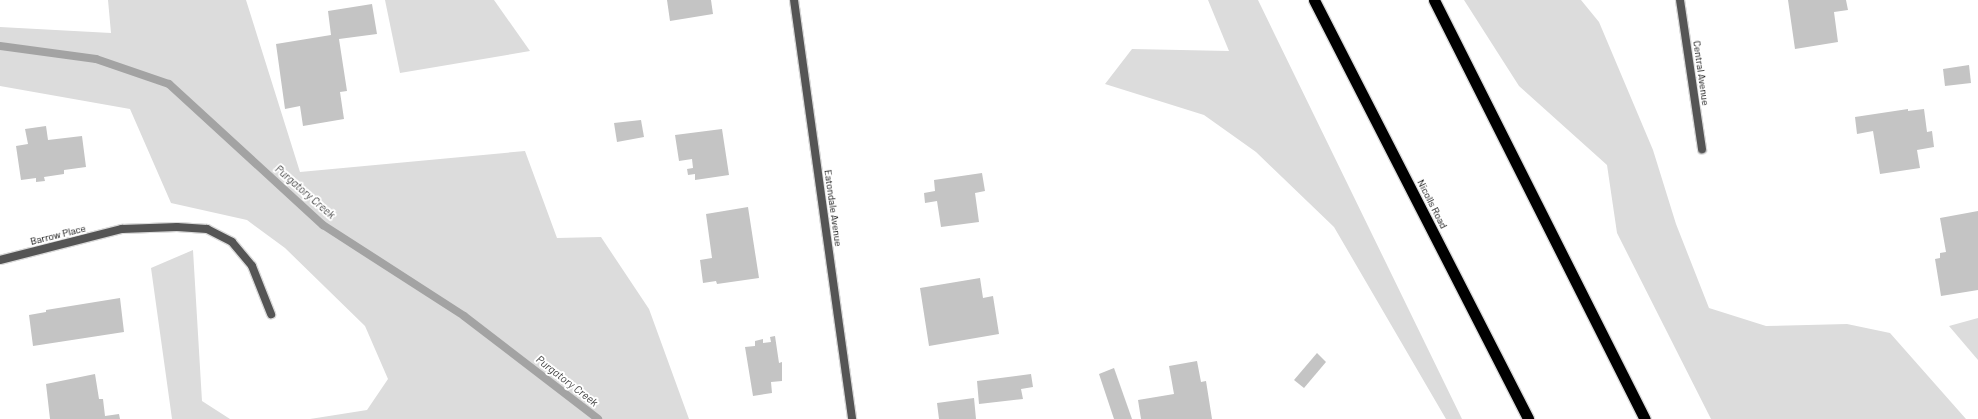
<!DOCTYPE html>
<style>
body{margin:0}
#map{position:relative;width:1978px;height:419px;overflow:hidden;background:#fff;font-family:Barlow,sans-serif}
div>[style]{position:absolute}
.green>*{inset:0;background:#dcdcdc}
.stream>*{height:8px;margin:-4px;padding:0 4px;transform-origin:4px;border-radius:4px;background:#a3a3a3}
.building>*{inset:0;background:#c4c4c4}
.roads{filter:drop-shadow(1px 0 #dbdbdb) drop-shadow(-1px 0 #dbdbdb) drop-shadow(0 1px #dbdbdb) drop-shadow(0 -1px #dbdbdb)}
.service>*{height:8px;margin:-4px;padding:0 4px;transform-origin:4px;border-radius:4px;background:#555}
.minor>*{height:8px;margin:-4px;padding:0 4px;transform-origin:4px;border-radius:4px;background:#555}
.trunk>*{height:11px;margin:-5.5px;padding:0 5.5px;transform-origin:5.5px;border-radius:5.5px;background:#000}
span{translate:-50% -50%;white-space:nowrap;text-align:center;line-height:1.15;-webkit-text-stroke:4px #fff;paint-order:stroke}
.street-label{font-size:10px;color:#000}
.water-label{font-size:11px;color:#444;font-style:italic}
</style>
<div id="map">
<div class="green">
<i style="clip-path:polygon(108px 0,246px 0,300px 172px,525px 151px,557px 238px,601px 237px,649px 309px,689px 419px,310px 419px,367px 410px,388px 379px,365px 326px,285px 248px,247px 220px,171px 203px,130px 109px,0 86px,0 27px,111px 33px)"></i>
<i style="clip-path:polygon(385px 0,494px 0,530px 51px,400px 73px)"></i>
<i style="clip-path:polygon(1208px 0,1258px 0,1462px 419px,1446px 419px,1334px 227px,1256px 152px,1204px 115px,1105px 84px,1132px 49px,1229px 51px)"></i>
<i style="clip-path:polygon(1464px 0,1581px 0,1599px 22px,1653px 150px,1676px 224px,1709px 308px,1766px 326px,1847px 324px,1890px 333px,1966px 419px,1711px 419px,1617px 233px,1607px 165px,1519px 86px)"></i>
<i style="clip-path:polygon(193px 250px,202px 401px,230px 419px,172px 419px,151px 268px)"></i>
<i style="clip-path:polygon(1978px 318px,1978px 360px,1949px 326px)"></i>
</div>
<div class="stream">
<i style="left:0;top:46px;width:97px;rotate:7.7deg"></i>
<i style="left:96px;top:59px;width:77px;rotate:18.9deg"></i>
<i style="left:169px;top:84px;width:209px;rotate:42.5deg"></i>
<i style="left:323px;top:225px;width:168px;rotate:32.8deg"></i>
<i style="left:464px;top:316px;width:169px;rotate:37.5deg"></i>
</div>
<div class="building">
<i style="clip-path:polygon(667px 0,711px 0,713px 14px,670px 21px)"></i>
<i style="clip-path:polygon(1788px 0,1846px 0,1848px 10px,1834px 12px,1838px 42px,1795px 49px)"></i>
<i style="clip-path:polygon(372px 4px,377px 34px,339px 39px,347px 91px,340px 92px,344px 119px,303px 126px,300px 106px,285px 109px,276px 44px,331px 35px,328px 11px)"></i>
<i style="clip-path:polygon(1969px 65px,1971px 83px,1945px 86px,1943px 69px)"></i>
<i style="clip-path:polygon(1908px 109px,1908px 111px,1924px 109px,1927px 132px,1932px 131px,1934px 147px,1917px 150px,1920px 168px,1880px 174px,1873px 131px,1857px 134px,1855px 117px)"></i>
<i style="clip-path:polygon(641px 120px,644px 137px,617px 142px,614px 123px)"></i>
<i style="clip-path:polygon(46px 126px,48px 140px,82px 136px,86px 167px,64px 170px,64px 174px,44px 177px,45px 181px,36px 182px,36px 178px,21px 180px,16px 146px,28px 144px,25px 129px)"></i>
<i style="clip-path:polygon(722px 129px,729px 175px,695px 180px,695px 174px,688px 175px,687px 169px,693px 168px,692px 159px,679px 161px,675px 135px)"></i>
<i style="clip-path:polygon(982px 173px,985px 191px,975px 193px,979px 222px,941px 227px,937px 201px,925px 203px,924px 193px,935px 191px,934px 180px)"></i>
<i style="clip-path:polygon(748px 207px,759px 278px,717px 284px,716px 281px,703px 283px,700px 260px,712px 258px,706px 214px)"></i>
<i style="clip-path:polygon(1978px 211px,1978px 290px,1941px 296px,1935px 259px,1940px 258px,1940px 253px,1946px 252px,1940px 218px)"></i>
<i style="clip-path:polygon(980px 278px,983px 298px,993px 296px,999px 334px,929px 346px,920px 288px)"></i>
<i style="clip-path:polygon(120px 298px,124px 332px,33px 346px,29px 315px,46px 312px,46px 310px)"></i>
<i style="clip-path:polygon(775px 336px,779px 363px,782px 362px,782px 381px,771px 382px,772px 393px,753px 396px,745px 347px,755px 346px,755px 341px,763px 339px,763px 343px,771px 342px,770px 337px)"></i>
<i style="clip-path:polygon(1317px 353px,1326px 362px,1304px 388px,1294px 380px)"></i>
<i style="clip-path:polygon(1197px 361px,1201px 382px,1206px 381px,1212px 419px,1141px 419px,1138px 400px,1174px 394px,1169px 366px)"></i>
<i style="clip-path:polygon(1114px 368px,1132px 419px,1114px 419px,1099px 374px)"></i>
<i style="clip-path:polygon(95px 374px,99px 399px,103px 399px,105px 416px,119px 414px,120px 419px,50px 419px,46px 384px)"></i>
<i style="clip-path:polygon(1031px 374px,1033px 387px,1021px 389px,1023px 399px,979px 404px,977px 381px)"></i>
<i style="clip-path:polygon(974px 398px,976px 419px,939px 419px,937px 403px)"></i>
</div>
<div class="roads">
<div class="service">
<i style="left:122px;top:229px;width:55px;rotate:-2.1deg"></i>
<i style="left:177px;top:227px;width:30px;rotate:4deg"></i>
<i style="left:207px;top:229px;width:28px;rotate:27deg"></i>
<i style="left:232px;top:242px;width:31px;rotate:50deg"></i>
<i style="left:252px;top:266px;width:52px;rotate:68.4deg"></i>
</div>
<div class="minor">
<i style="left:794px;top:0;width:423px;rotate:82.1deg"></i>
<i style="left:1680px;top:0;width:151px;rotate:81.6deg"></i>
<i style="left:0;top:260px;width:126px;rotate:-14.3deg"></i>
</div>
<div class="trunk">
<i style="left:1314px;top:0;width:470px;rotate:62.9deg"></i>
<i style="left:1434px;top:0;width:469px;rotate:63.3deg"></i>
</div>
</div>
<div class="street-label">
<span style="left:1701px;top:73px;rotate:82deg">Central Avenue</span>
<span style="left:1432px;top:204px;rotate:63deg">Nicolls Road</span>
<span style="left:833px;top:208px;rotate:82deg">Eatondale Avenue</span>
<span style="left:58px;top:235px;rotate:-14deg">Barrow Place</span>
</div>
<div class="water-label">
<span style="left:305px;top:192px;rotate:41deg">Purgatory Creek</span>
<span style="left:567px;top:381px;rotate:38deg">Purgatory Creek</span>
</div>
</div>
